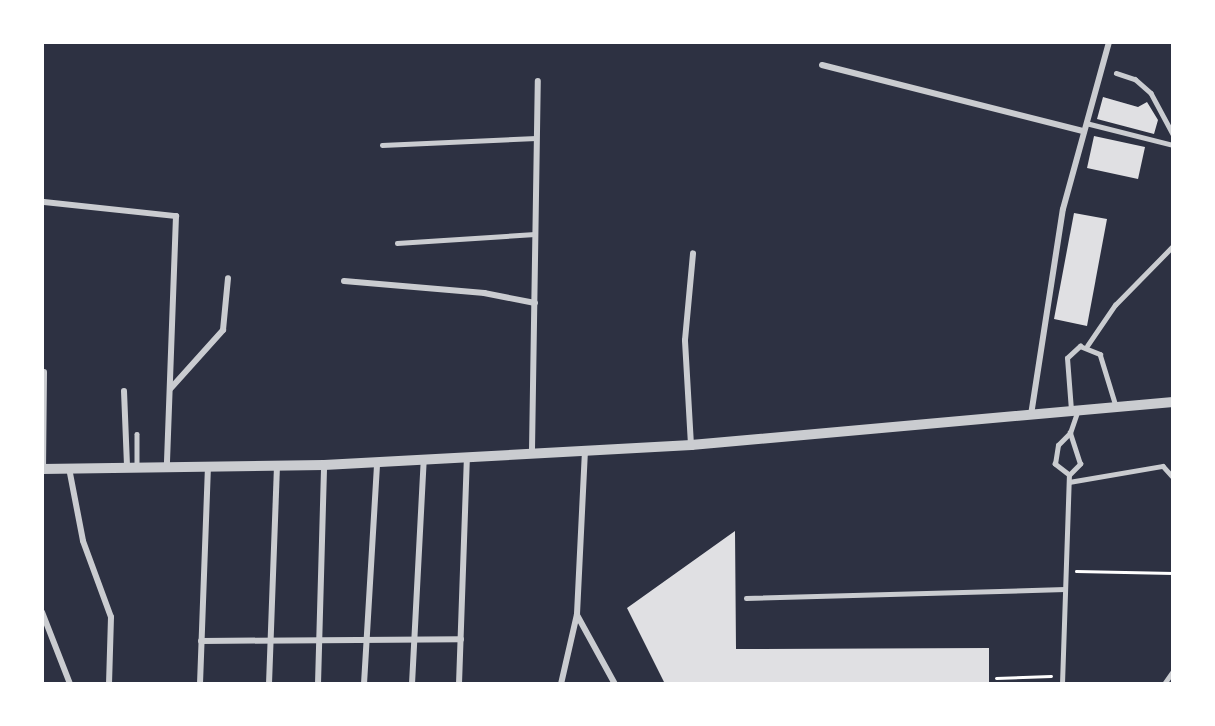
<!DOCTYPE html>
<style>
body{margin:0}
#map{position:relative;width:1215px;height:726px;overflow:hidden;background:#2d3142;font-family:Cabin,sans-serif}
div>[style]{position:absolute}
.building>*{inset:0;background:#e0e0e3}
.path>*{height:3px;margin:-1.5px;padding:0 1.5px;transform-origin:1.5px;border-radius:1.5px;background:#fff}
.service>*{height:4.5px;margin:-2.25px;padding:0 2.25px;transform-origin:2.25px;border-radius:2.25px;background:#caccd0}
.minor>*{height:6px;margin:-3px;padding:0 3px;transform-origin:3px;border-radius:3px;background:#caccd0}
.tertiary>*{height:10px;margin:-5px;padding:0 5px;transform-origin:5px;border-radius:5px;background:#caccd0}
span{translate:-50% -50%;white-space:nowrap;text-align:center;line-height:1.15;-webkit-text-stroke:5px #fff;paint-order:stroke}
.frame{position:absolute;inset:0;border:44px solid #fff;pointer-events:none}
</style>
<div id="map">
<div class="building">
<i style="clip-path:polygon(1103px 97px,1138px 107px,1147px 102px,1158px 120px,1154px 134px,1097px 119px)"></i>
<i style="clip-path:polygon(1094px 136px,1145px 147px,1138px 179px,1087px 168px)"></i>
<i style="clip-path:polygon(1074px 213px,1107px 219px,1087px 326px,1054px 319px)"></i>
<i style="clip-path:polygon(735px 531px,736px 649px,989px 648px,989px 684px,665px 684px,627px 608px)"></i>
</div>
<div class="path">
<i style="left:1076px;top:571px;width:97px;rotate:1.2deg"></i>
<i style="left:996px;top:678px;width:55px;rotate:-2.1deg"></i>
</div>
<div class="service">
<i style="left:1116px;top:73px;width:20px;rotate:18deg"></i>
<i style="left:1135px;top:79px;width:21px;rotate:41deg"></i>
<i style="left:1151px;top:93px;width:47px;rotate:61.8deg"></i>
<i style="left:1086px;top:123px;width:90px;rotate:14.2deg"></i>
<i style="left:382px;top:145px;width:154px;rotate:-2.6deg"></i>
<i style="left:397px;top:243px;width:138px;rotate:-3.7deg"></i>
<i style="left:1087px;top:346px;width:50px;rotate:-55.7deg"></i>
<i style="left:1115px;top:305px;width:83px;rotate:-45.5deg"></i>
<i style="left:1071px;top:410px;width:52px;rotate:-94.4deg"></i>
<i style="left:1067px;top:358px;width:18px;rotate:-43deg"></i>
<i style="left:1080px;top:346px;width:22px;rotate:22deg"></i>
<i style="left:1100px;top:354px;width:54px;rotate:72.9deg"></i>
<i style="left:137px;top:434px;width:32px;rotate:90deg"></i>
<i style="left:1069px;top:475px;width:18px;rotate:-142deg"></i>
<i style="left:1055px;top:464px;width:19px;rotate:-81deg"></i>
<i style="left:1058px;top:445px;width:17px;rotate:-45deg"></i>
<i style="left:1069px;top:482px;width:95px;rotate:-9.7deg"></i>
<i style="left:1163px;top:466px;width:15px;rotate:48deg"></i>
<i style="left:746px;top:598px;width:319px;rotate:-1.6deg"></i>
<i style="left:1062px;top:684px;width:209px;rotate:-88.1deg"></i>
<i style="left:1069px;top:475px;width:16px;rotate:-45deg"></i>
<i style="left:1080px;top:464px;width:33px;rotate:-108deg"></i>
<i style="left:1070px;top:433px;width:21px;rotate:-71deg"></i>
<i style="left:1164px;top:684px;width:16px;rotate:-55deg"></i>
</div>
<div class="minor">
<i style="left:822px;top:65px;width:268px;rotate:14.2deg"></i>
<i style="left:44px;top:202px;width:133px;rotate:6.1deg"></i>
<i style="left:176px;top:216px;width:251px;rotate:92.1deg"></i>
<i style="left:344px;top:281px;width:141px;rotate:4.9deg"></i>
<i style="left:484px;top:293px;width:52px;rotate:11.1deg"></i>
<i style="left:171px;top:388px;width:78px;rotate:-48.1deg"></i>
<i style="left:223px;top:330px;width:52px;rotate:-84.5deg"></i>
<i style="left:124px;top:391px;width:74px;rotate:87.7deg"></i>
<i style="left:1031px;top:415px;width:208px;rotate:-81.2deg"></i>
<i style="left:1063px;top:209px;width:173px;rotate:-74.6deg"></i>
<i style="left:691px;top:445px;width:105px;rotate:-93.3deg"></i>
<i style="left:685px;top:340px;width:87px;rotate:-84.7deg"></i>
<i style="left:532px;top:450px;width:369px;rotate:-89.1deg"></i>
<i style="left:69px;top:468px;width:74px;rotate:79.1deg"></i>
<i style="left:83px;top:541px;width:81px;rotate:69.8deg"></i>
<i style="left:111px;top:617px;width:67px;rotate:91.7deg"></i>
<i style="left:43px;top:469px;width:97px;rotate:-89.4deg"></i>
<i style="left:42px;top:612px;width:77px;rotate:68.7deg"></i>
<i style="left:577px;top:615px;width:79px;rotate:61.2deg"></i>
<i style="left:201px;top:641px;width:260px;rotate:-0.4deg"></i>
<i style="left:200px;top:684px;width:218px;rotate:-87.9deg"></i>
<i style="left:269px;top:684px;width:218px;rotate:-87.9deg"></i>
<i style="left:318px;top:684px;width:219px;rotate:-88.4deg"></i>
<i style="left:364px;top:684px;width:222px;rotate:-86.6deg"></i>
<i style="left:412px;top:684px;width:226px;rotate:-87deg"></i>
<i style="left:459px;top:684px;width:228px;rotate:-88deg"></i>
<i style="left:561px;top:684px;width:72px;rotate:-77.1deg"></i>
<i style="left:577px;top:614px;width:164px;rotate:-87.2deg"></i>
</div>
<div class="tertiary">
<i style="left:42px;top:469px;width:282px;rotate:-0.8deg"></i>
<i style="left:324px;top:465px;width:368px;rotate:-3.1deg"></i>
<i style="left:691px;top:445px;width:484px;rotate:-5.1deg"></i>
</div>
<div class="frame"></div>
</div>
